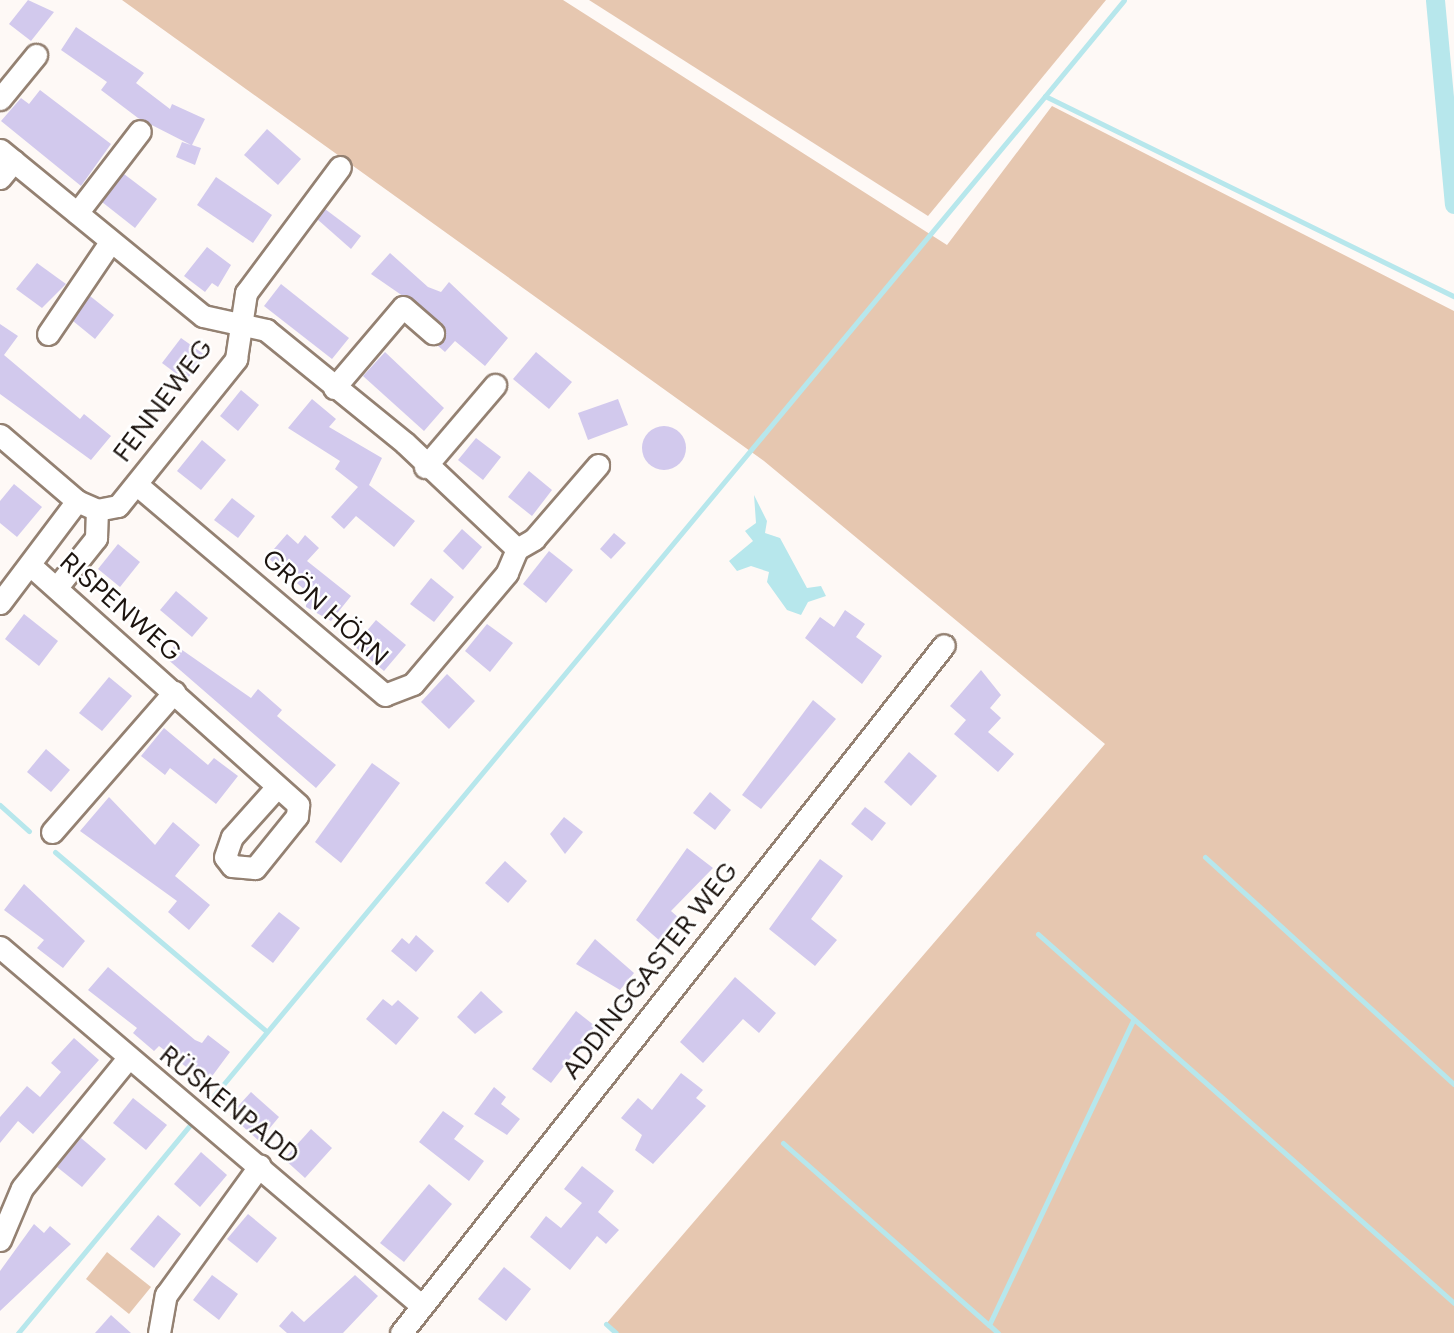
<!DOCTYPE html>
<meta charset="utf-8">
<style>
body{margin:0}
#map{position:relative;width:1454px;height:1333px;overflow:hidden;background:#fef9f6;font-family:Figtree,sans-serif}
div>[style]{position:absolute}
.green>*{inset:0;background:#e6c7b0}
.water>*{inset:0;background:#b7e7ec}
.stream>*{height:5px;margin:-2.5px;padding:0 2.5px;transform-origin:2.5px;border-radius:2.5px;background:#b7e7ec}
.canal>*{height:19px;margin:-9.5px;padding:0 9.5px;transform-origin:9.5px;border-radius:9.5px;background:#b7e7ec}
.building>*{inset:0;background:#d2c9ed}
.round{border-radius:50%}
.roads{filter:drop-shadow(2px 0 #948172) drop-shadow(-2px 0 #948172) drop-shadow(0 2px #948172) drop-shadow(0 -2px #948172)}
.minor>*{height:21px;margin:-10.5px;padding:0 10.5px;transform-origin:10.5px;border-radius:10.5px;background:#fff}
span{translate:-50% -50%;white-space:nowrap;text-align:center;line-height:1.15;-webkit-text-stroke:5px #fff;paint-order:stroke}
.street-label{font-size:26px;color:#1c140f}
</style>
<div id="map">
<div class="green">
<i style="clip-path:polygon(122px 0,563px 0,947px 245px,1052px 106px,1454px 311px,1454px 1333px,616px 1333px,606px 1324px,1105px 744px,764px 461px)"></i>
<i style="clip-path:polygon(589px 0,1106px 0,928px 216px)"></i>
<i style="clip-path:polygon(107px 1252px,151px 1287px,129px 1314px,86px 1279px)"></i>
</div>
<div class="water">
<i style="clip-path:polygon(754px 495px,767px 521px,765px 533px,780px 538px,807px 588px,821px 586px,826px 596px,808px 602px,801px 615px,787px 610px,767px 582px,769px 572px,751px 566px,737px 571px,729px 561px,753px 541px,745px 531px,756px 523px)"></i>
</div>
<div class="stream">
<i style="left:1045px;top:96px;width:124px;rotate:-50.5deg"></i>
<i style="left:0;top:805px;width:39px;rotate:42deg"></i>
<i style="left:55px;top:852px;width:277px;rotate:40.3deg"></i>
<i style="left:1205px;top:857px;width:337px;rotate:42.4deg"></i>
<i style="left:1038px;top:934px;width:556px;rotate:41.57deg"></i>
<i style="left:212px;top:1098px;width:1303px;rotate:-50.26deg"></i>
<i style="left:1045px;top:96px;width:455px;rotate:26.1deg"></i>
<i style="left:783px;top:1143px;width:275px;rotate:41.5deg"></i>
<i style="left:606px;top:1324px;width:13px;rotate:42deg"></i>
<i style="left:18px;top:1333px;width:270px;rotate:-50.4deg"></i>
<i style="left:998px;top:1333px;width:12px;rotate:-138deg"></i>
<i style="left:989px;top:1325px;width:337px;rotate:-64.7deg"></i>
</div>
<div class="canal">
<i style="left:1435px;top:0;width:205px;rotate:84.7deg"></i>
</div>
<div class="building">
<i style="clip-path:polygon(28px 0,54px 12px,31px 41px,9px 24px)"></i>
<i style="clip-path:polygon(76px 27px,144px 73px,136px 83px,170px 109px,172px 104px,205px 119px,192px 145px,201px 148px,195px 165px,176px 157px,182px 142px,191px 145px,138px 118px,101px 90px,107px 82px,61px 50px)"></i>
<i style="clip-path:polygon(40px 90px,111px 144px,81px 186px,1px 121px,21px 98px,29px 104px)"></i>
<i style="clip-path:polygon(267px 129px,301px 159px,278px 185px,244px 155px)"></i>
<i style="clip-path:polygon(124px 174px,157px 199px,135px 228px,102px 202px)"></i>
<i style="clip-path:polygon(216px 177px,272px 215px,253px 243px,197px 205px)"></i>
<i style="clip-path:polygon(325px 209px,361px 236px,351px 249px,317px 219px)"></i>
<i style="clip-path:polygon(207px 247px,231px 265px,218px 287px,212px 283px,205px 292px,184px 276px)"></i>
<i style="clip-path:polygon(390px 253px,428px 287px,441px 292px,449px 282px,508px 338px,485px 366px,455px 341px,445px 352px,437px 345px,446px 335px,442px 323px,371px 274px)"></i>
<i style="clip-path:polygon(37px 263px,66px 284px,42px 308px,16px 289px)"></i>
<i style="clip-path:polygon(281px 284px,349px 338px,332px 359px,264px 306px)"></i>
<i style="clip-path:polygon(90px 296px,114px 315px,95px 339px,73px 321px)"></i>
<i style="clip-path:polygon(0 324px,18px 336px,4px 355px,80px 419px,84px 414px,111px 436px,91px 460px,0 394px)"></i>
<i style="clip-path:polygon(181px 338px,205px 355px,186px 381px,162px 363px)"></i>
<i style="clip-path:polygon(385px 352px,444px 408px,424px 431px,363px 376px)"></i>
<i style="clip-path:polygon(536px 352px,572px 382px,549px 409px,513px 379px)"></i>
<i style="clip-path:polygon(241px 390px,259px 405px,238px 431px,220px 416px)"></i>
<i style="clip-path:polygon(312px 399px,336px 419px,329px 427px,382px 458px,369px 485px,415px 521px,394px 547px,356px 516px,344px 529px,331px 517px,358px 487px,335px 469px,340px 461px,288px 428px)"></i>
<i style="clip-path:polygon(618px 399px,628px 425px,588px 440px,578px 413px)"></i>
<i class="round" style="left:642px;top:426px;width:44px;height:44px"></i>
<i style="clip-path:polygon(476px 438px,501px 457px,483px 480px,458px 460px)"></i>
<i style="clip-path:polygon(202px 440px,226px 460px,201px 490px,177px 471px)"></i>
<i style="clip-path:polygon(529px 471px,552px 490px,532px 516px,508px 497px)"></i>
<i style="clip-path:polygon(14px 484px,42px 507px,17px 537px,0 523px,0 501px)"></i>
<i style="clip-path:polygon(232px 498px,255px 516px,238px 538px,214px 520px)"></i>
<i style="clip-path:polygon(462px 529px,482px 547px,463px 570px,443px 551px)"></i>
<i style="clip-path:polygon(614px 533px,626px 543px,611px 559px,600px 549px)"></i>
<i style="clip-path:polygon(287px 534px,298px 544px,305px 535px,319px 548px,307px 561px,351px 596px,331px 621px,306px 607px,306px 591px,267px 557px)"></i>
<i style="clip-path:polygon(118px 544px,140px 562px,120px 587px,98px 569px)"></i>
<i style="clip-path:polygon(549px 551px,573px 570px,546px 603px,523px 584px)"></i>
<i style="clip-path:polygon(431px 578px,454px 597px,434px 622px,410px 604px)"></i>
<i style="clip-path:polygon(176px 591px,208px 618px,192px 637px,160px 610px)"></i>
<i style="clip-path:polygon(845px 610px,865px 624px,856px 637px,882px 656px,862px 684px,805px 638px,820px 617px,834px 627px)"></i>
<i style="clip-path:polygon(24px 614px,58px 641px,39px 666px,5px 639px)"></i>
<i style="clip-path:polygon(376px 620px,406px 645px,384px 671px,354px 646px)"></i>
<i style="clip-path:polygon(487px 624px,513px 643px,490px 672px,465px 651px)"></i>
<i style="clip-path:polygon(175px 645px,251px 698px,258px 689px,282px 710px,277px 716px,336px 765px,316px 788px,165px 657px)"></i>
<i style="clip-path:polygon(981px 670px,1001px 695px,990px 708px,1001px 718px,988px 732px,1014px 754px,998px 772px,954px 734px,966px 720px,950px 706px)"></i>
<i style="clip-path:polygon(447px 674px,475px 701px,449px 729px,421px 702px)"></i>
<i style="clip-path:polygon(109px 677px,132px 696px,102px 731px,79px 713px)"></i>
<i style="clip-path:polygon(813px 700px,836px 719px,761px 809px,742px 795px)"></i>
<i style="clip-path:polygon(164px 728px,208px 765px,214px 758px,238px 776px,216px 804px,170px 768px,165px 775px,141px 756px)"></i>
<i style="clip-path:polygon(46px 749px,70px 770px,51px 792px,27px 772px)"></i>
<i style="clip-path:polygon(909px 752px,937px 776px,911px 806px,884px 782px)"></i>
<i style="clip-path:polygon(372px 763px,400px 783px,341px 863px,315px 842px)"></i>
<i style="clip-path:polygon(710px 792px,731px 810px,715px 830px,693px 813px)"></i>
<i style="clip-path:polygon(109px 797px,155px 845px,173px 822px,200px 845px,175px 876px,210px 905px,189px 930px,168px 912px,177px 901px,80px 831px)"></i>
<i style="clip-path:polygon(865px 807px,886px 823px,872px 841px,851px 824px)"></i>
<i style="clip-path:polygon(564px 817px,583px 832px,565px 854px,550px 834px)"></i>
<i style="clip-path:polygon(687px 848px,713px 868px,671px 911px,679px 918px,660px 941px,636px 920px)"></i>
<i style="clip-path:polygon(820px 859px,843px 876px,811px 919px,837px 940px,815px 966px,769px 929px)"></i>
<i style="clip-path:polygon(505px 861px,527px 881px,508px 903px,485px 883px)"></i>
<i style="clip-path:polygon(24px 884px,85px 941px,63px 968px,37px 948px,44px 940px,4px 910px)"></i>
<i style="clip-path:polygon(279px 912px,300px 928px,273px 963px,251px 946px)"></i>
<i style="clip-path:polygon(416px 935px,434px 951px,416px 972px,391px 951px,402px 938px,409px 944px)"></i>
<i style="clip-path:polygon(595px 939px,634px 973px,620px 990px,576px 964px)"></i>
<i style="clip-path:polygon(108px 967px,195px 1040px,202px 1043px,208px 1035px,230px 1052px,207px 1083px,159px 1046px,154px 1051px,133px 1033px,137px 1028px,88px 990px)"></i>
<i style="clip-path:polygon(735px 977px,776px 1013px,759px 1033px,743px 1019px,703px 1063px,680px 1042px)"></i>
<i style="clip-path:polygon(481px 991px,503px 1012px,475px 1034px,457px 1017px)"></i>
<i style="clip-path:polygon(383px 999px,392px 1006px,398px 1000px,419px 1018px,396px 1045px,366px 1019px)"></i>
<i style="clip-path:polygon(576px 1011px,595px 1026px,551px 1083px,532px 1069px)"></i>
<i style="clip-path:polygon(74px 1038px,99px 1060px,33px 1134px,18px 1121px,0 1143px,0 1117px,27px 1086px,40px 1097px,61px 1072px,51px 1063px)"></i>
<i style="clip-path:polygon(681px 1073px,703px 1090px,696px 1098px,706px 1106px,653px 1164px,635px 1150px,642px 1135px,621px 1118px,638px 1098px,652px 1110px)"></i>
<i style="clip-path:polygon(494px 1087px,506px 1097px,501px 1104px,520px 1119px,507px 1135px,474px 1114px)"></i>
<i style="clip-path:polygon(251px 1092px,279px 1117px,259px 1141px,230px 1115px)"></i>
<i style="clip-path:polygon(133px 1098px,167px 1125px,146px 1150px,113px 1123px)"></i>
<i style="clip-path:polygon(443px 1111px,464px 1126px,454px 1139px,484px 1161px,469px 1181px,419px 1142px)"></i>
<i style="clip-path:polygon(311px 1129px,332px 1148px,305px 1178px,284px 1159px)"></i>
<i style="clip-path:polygon(81px 1138px,106px 1159px,82px 1187px,57px 1167px)"></i>
<i style="clip-path:polygon(201px 1152px,227px 1175px,200px 1207px,174px 1184px)"></i>
<i style="clip-path:polygon(582px 1166px,614px 1191px,598px 1212px,619px 1230px,606px 1244px,597px 1236px,570px 1270px,530px 1237px,546px 1216px,561px 1228px,582px 1203px,564px 1189px)"></i>
<i style="clip-path:polygon(429px 1184px,452px 1204px,404px 1262px,380px 1243px)"></i>
<i style="clip-path:polygon(248px 1214px,277px 1238px,257px 1263px,227px 1239px)"></i>
<i style="clip-path:polygon(158px 1215px,181px 1234px,154px 1268px,130px 1249px)"></i>
<i style="clip-path:polygon(34px 1224px,44px 1233px,50px 1226px,71px 1244px,0 1311px,0 1271px)"></i>
<i style="clip-path:polygon(504px 1267px,531px 1289px,506px 1321px,478px 1299px)"></i>
<i style="clip-path:polygon(212px 1275px,238px 1294px,219px 1320px,193px 1300px)"></i>
<i style="clip-path:polygon(355px 1275px,378px 1296px,343px 1333px,287px 1333px,279px 1326px,292px 1311px,304px 1322px)"></i>
<i style="clip-path:polygon(111px 1315px,131px 1333px,95px 1333px)"></i>
</div>
<div class="roads">
<div class="minor">
<i style="left:0;top:99px;width:57px;rotate:-50.7deg"></i>
<i style="left:0;top:150px;width:262px;rotate:39.3deg"></i>
<i style="left:203px;top:316px;width:65px;rotate:12.5deg"></i>
<i style="left:266px;top:330px;width:179px;rotate:39.1deg"></i>
<i style="left:405px;top:443px;width:154px;rotate:43.4deg"></i>
<i style="left:517px;top:549px;width:26px;rotate:113deg"></i>
<i style="left:507px;top:573px;width:145px;rotate:130.3deg"></i>
<i style="left:413px;top:684px;width:30px;rotate:159deg"></i>
<i style="left:385px;top:695px;width:326px;rotate:-139.7deg"></i>
<i style="left:0;top:178px;width:22px;rotate:-51deg"></i>
<i style="left:77px;top:213px;width:103px;rotate:-52.5deg"></i>
<i style="left:48px;top:334px;width:109px;rotate:-55.9deg"></i>
<i style="left:334px;top:388px;width:106px;rotate:-49.6deg"></i>
<i style="left:403px;top:307px;width:40px;rotate:41deg"></i>
<i style="left:0;top:435px;width:101px;rotate:40.6deg"></i>
<i style="left:77px;top:501px;width:22px;rotate:24deg"></i>
<i style="left:97px;top:510px;width:21px;rotate:-11deg"></i>
<i style="left:118px;top:506px;width:189px;rotate:-51.2deg"></i>
<i style="left:236px;top:359px;width:67px;rotate:-81.4deg"></i>
<i style="left:246px;top:293px;width:157px;rotate:-53.3deg"></i>
<i style="left:425px;top:467px;width:108px;rotate:-49.5deg"></i>
<i style="left:517px;top:549px;width:20px;rotate:-30deg"></i>
<i style="left:534px;top:539px;width:98px;rotate:-49.1deg"></i>
<i style="left:30px;top:565px;width:360px;rotate:41.8deg"></i>
<i style="left:298px;top:805px;width:11px;rotate:95deg"></i>
<i style="left:297px;top:816px;width:67px;rotate:128.9deg"></i>
<i style="left:255px;top:868px;width:23px;rotate:-175deg"></i>
<i style="left:232px;top:866px;width:11px;rotate:-128deg"></i>
<i style="left:225px;top:857px;width:21px;rotate:-71deg"></i>
<i style="left:232px;top:837px;width:64px;rotate:-48.1deg"></i>
<i style="left:57px;top:587px;width:63px;rotate:-51.5deg"></i>
<i style="left:96px;top:538px;width:28px;rotate:-88deg"></i>
<i style="left:0;top:603px;width:128px;rotate:-53deg"></i>
<i style="left:52px;top:832px;width:186px;rotate:-48.9deg"></i>
<i style="left:0;top:947px;width:554px;rotate:40.39deg"></i>
<i style="left:0;top:1240px;width:56px;rotate:-67.1deg"></i>
<i style="left:22px;top:1188px;width:168px;rotate:-50.8deg"></i>
<i style="left:159px;top:1333px;width:39px;rotate:-80deg"></i>
<i style="left:166px;top:1295px;width:160px;rotate:-54.1deg"></i>
<i style="left:401px;top:1333px;width:876px;rotate:-51.72deg"></i>
</div>
</div>
<div class="street-label">
<span style="left:163px;top:401px;rotate:-53deg">FENNEWEG</span>
<span style="left:120px;top:607px;rotate:41deg">RISPENWEG</span>
<span style="left:325px;top:608px;rotate:42deg">GRÖN HÖRN</span>
<span style="left:650px;top:971px;rotate:-52deg">ADDINGGASTER WEG</span>
<span style="left:229px;top:1105px;rotate:39deg">RÜSKENPADD</span>
</div>
</div>
